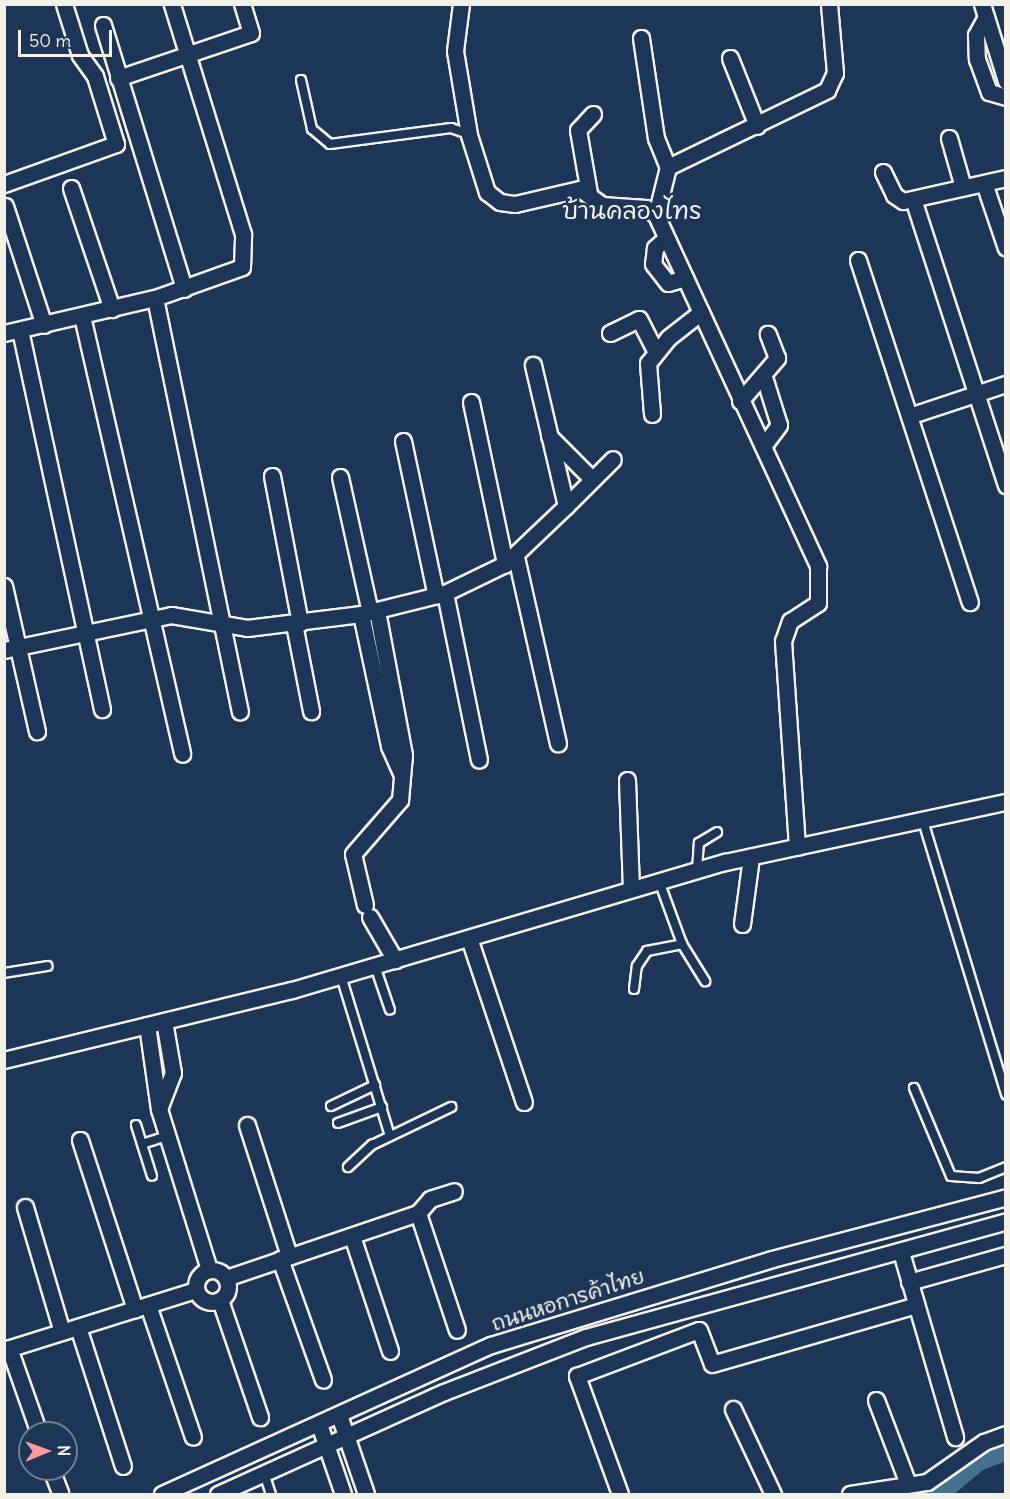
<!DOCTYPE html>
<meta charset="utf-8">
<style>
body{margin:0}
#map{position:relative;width:1010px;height:1499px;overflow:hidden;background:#1d3557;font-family:Delius,"Playpen Sans Thai",sans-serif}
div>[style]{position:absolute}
.river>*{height:22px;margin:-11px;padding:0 11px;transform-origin:11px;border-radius:11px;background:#46708e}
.roads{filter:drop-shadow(2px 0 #f4f1e8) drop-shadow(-2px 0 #f4f1e8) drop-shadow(0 2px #f4f1e8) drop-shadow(0 -2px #f4f1e8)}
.service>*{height:8px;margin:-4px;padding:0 4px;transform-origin:4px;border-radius:4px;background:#1d3557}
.minor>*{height:15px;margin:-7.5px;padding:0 7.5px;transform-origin:7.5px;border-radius:7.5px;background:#1d3557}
.minor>.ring{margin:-7.5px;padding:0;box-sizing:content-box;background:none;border:15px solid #1d3557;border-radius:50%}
span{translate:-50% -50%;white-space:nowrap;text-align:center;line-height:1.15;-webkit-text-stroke:5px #1d3557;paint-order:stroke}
.street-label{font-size:21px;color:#f4f1e8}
.quarter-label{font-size:24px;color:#f4f1e8}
.frame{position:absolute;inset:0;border:6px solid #f4f1e8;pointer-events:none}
.north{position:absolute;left:18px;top:1421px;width:60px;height:60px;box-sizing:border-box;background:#1d3557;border:2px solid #738091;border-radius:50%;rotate:89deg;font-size:16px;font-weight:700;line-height:24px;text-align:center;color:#f4f1e8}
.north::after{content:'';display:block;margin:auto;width:21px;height:27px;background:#ff9aa2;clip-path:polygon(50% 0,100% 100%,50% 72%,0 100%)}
.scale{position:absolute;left:18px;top:30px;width:94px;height:27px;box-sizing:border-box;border:3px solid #f4f1e8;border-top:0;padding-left:8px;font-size:18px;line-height:21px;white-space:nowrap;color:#f4f1e8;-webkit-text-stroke:4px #1d3557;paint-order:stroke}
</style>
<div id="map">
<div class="river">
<i style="left:937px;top:1494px;width:53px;rotate:-39.7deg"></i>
<i style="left:978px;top:1460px;width:30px;rotate:-21deg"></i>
</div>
<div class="roads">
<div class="service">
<i style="left:301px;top:80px;width:50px;rotate:77.3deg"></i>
<i style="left:312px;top:129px;width:23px;rotate:40deg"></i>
<i style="left:330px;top:144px;width:122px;rotate:-7.5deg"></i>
<i style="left:451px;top:128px;width:18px;rotate:19deg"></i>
<i style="left:923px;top:821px;width:286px;rotate:73.1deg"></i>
<i style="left:697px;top:870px;width:27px;rotate:-86deg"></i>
<i style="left:699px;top:843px;width:21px;rotate:-31deg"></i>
<i style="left:659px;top:881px;width:67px;rotate:69.9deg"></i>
<i style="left:682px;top:944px;width:44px;rotate:58.1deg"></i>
<i style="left:375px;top:966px;width:46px;rotate:71.2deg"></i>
<i style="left:4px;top:973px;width:44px;rotate:-9.2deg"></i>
<i style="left:341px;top:976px;width:167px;rotate:73deg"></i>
<i style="left:634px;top:989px;width:23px;rotate:-83deg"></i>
<i style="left:637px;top:966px;width:18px;rotate:-56deg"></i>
<i style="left:647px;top:951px;width:36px;rotate:-11deg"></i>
<i style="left:914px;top:1088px;width:95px;rotate:67.2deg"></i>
<i style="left:951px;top:1176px;width:28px;rotate:4deg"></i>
<i style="left:979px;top:1178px;width:29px;rotate:-22deg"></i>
<i style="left:331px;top:1106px;width:49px;rotate:-25.5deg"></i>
<i style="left:338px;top:1123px;width:47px;rotate:-20deg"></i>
<i style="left:136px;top:1125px;width:53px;rotate:72.6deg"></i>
<i style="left:142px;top:1144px;width:26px;rotate:-18deg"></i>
<i style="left:348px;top:1167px;width:33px;rotate:-43deg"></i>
<i style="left:372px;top:1145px;width:88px;rotate:-25.7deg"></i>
<i style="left:264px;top:1473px;width:22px;rotate:72deg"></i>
</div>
<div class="minor">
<i style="left:461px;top:4px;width:47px;rotate:97.3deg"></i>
<i style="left:455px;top:51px;width:85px;rotate:80.5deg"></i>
<i style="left:469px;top:135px;width:60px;rotate:72.5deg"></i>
<i style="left:487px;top:192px;width:16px;rotate:38deg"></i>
<i style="left:500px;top:202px;width:15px;rotate:8deg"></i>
<i style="left:515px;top:204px;width:67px;rotate:-13deg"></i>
<i style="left:580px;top:189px;width:27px;rotate:36deg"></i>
<i style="left:602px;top:205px;width:44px;rotate:3.9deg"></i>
<i style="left:646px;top:208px;width:12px;rotate:35deg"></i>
<i style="left:656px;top:215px;width:387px;rotate:65.2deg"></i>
<i style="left:818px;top:566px;width:37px;rotate:90deg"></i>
<i style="left:818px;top:603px;width:33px;rotate:147deg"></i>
<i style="left:790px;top:621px;width:21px;rotate:109deg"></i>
<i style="left:783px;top:641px;width:206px;rotate:86.1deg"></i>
<i style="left:982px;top:4px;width:81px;rotate:72.7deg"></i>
<i style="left:986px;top:17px;width:21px;rotate:119deg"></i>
<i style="left:976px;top:35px;width:24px;rotate:88deg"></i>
<i style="left:977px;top:59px;width:35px;rotate:70deg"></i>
<i style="left:989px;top:92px;width:18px;rotate:16deg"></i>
<i style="left:103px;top:25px;width:276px;rotate:72.9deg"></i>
<i style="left:641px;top:38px;width:101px;rotate:81.5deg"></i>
<i style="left:656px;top:138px;width:31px;rotate:68deg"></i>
<i style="left:668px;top:167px;width:49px;rotate:104deg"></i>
<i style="left:730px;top:58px;width:73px;rotate:68.3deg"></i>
<i style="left:118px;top:78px;width:140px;rotate:-18.7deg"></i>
<i style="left:251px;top:33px;width:30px;rotate:-107deg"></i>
<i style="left:949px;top:138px;width:51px;rotate:74.1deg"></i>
<i style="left:668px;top:167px;width:177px;rotate:-25.8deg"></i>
<i style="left:827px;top:90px;width:19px;rotate:-65deg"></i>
<i style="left:835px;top:73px;width:69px;rotate:-95deg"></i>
<i style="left:883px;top:172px;width:25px;rotate:64deg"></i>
<i style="left:894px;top:195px;width:11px;rotate:34deg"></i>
<i style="left:903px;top:201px;width:106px;rotate:-12.6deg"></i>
<i style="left:4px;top:184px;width:119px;rotate:-19.7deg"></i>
<i style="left:116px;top:144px;width:71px;rotate:-107.2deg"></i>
<i style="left:95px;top:76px;width:26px;rotate:-126deg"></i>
<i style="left:80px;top:55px;width:53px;rotate:-107.4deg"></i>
<i style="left:985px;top:186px;width:65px;rotate:71.3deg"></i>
<i style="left:71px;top:188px;width:128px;rotate:71.3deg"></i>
<i style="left:589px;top:193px;width:64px;rotate:-99.9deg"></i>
<i style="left:578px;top:130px;width:22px;rotate:-47deg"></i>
<i style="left:913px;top:199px;width:301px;rotate:72deg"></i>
<i style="left:5px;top:206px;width:125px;rotate:71.9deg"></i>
<i style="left:666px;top:238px;width:15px;rotate:138deg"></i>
<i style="left:655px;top:248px;width:16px;rotate:97deg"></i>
<i style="left:653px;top:264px;width:24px;rotate:52deg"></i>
<i style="left:668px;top:283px;width:18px;rotate:-16deg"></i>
<i style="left:858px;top:260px;width:360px;rotate:71.9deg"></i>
<i style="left:155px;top:298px;width:422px;rotate:78.4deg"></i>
<i style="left:82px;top:316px;width:449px;rotate:77.1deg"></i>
<i style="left:20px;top:330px;width:388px;rotate:77.8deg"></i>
<i style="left:4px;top:333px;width:155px;rotate:-13.1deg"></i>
<i style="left:155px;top:298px;width:92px;rotate:-19.6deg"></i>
<i style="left:242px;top:267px;width:33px;rotate:-88deg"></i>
<i style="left:243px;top:234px;width:241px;rotate:-107.2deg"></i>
<i style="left:610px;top:333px;width:32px;rotate:-26deg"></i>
<i style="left:639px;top:319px;width:36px;rotate:63deg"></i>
<i style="left:764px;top:377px;width:50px;rotate:72.6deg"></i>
<i style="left:779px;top:425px;width:25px;rotate:127deg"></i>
<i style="left:740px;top:401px;width:57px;rotate:-49.3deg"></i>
<i style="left:777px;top:358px;width:26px;rotate:-111deg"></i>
<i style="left:471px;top:402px;width:166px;rotate:78.1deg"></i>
<i style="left:652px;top:414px;width:51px;rotate:-94.5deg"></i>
<i style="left:648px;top:363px;width:32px;rotate:-51deg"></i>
<i style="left:668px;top:338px;width:42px;rotate:-38.2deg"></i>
<i style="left:909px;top:416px;width:102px;rotate:-18.3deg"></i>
<i style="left:549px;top:436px;width:59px;rotate:45deg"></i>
<i style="left:403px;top:441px;width:158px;rotate:78deg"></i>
<i style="left:272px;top:476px;width:150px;rotate:79.2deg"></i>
<i style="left:340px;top:477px;width:138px;rotate:77.5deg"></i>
<i style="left:566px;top:506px;width:66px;rotate:-45deg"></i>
<i style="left:516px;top:557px;width:191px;rotate:77.3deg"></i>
<i style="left:4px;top:586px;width:149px;rotate:77.2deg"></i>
<i style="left:445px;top:593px;width:170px;rotate:78.5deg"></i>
<i style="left:361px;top:614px;width:135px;rotate:78deg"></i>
<i style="left:389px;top:746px;width:30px;rotate:66deg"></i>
<i style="left:294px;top:624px;width:89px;rotate:78.9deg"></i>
<i style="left:4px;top:650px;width:171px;rotate:-11.8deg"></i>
<i style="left:171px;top:615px;width:77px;rotate:9.7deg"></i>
<i style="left:247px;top:628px;width:115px;rotate:-7deg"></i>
<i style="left:361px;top:614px;width:87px;rotate:-14deg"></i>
<i style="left:445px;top:593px;width:67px;rotate:-25.8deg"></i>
<i style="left:505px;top:564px;width:84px;rotate:-43.6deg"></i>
<i style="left:566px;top:506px;width:145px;rotate:-103.2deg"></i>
<i style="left:627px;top:780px;width:109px;rotate:87.9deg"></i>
<i style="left:365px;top:905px;width:52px;rotate:-103.2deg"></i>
<i style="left:353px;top:854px;width:72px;rotate:-49deg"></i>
<i style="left:400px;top:800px;width:45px;rotate:-84.9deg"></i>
<i style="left:404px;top:755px;width:147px;rotate:-100.6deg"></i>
<i style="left:370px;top:917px;width:50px;rotate:59.8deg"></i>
<i style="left:742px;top:924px;width:68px;rotate:-82.3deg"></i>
<i style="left:469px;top:938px;width:173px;rotate:71.5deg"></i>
<i style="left:147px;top:1025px;width:85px;rotate:81.9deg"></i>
<i style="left:159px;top:1109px;width:39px;rotate:-69deg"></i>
<i style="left:173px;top:1073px;width:53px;rotate:-99.8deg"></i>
<i style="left:4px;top:1060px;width:296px;rotate:-13.7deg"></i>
<i style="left:292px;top:990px;width:452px;rotate:-16.5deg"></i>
<i style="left:725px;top:862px;width:287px;rotate:-12.1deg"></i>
<i style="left:159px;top:1109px;width:169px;rotate:72.7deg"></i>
<i style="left:247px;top:1125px;width:138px;rotate:72.2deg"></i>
<i style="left:80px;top:1140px;width:178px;rotate:72deg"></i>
<i style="left:25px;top:1207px;width:130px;rotate:73.5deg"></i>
<i style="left:418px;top:1213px;width:123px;rotate:71.6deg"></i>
<i style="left:352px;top:1236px;width:121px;rotate:71.7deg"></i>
<i style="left:901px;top:1252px;width:193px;rotate:73.7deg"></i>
<i style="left:280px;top:1259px;width:128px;rotate:70.4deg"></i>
<i class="ring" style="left:196px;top:1270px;width:17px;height:17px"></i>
<i style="left:226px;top:1278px;width:203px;rotate:-18.7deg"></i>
<i style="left:418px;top:1213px;width:18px;rotate:-49deg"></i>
<i style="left:430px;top:1199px;width:25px;rotate:-18deg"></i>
<i style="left:909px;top:1282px;width:101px;rotate:-15.6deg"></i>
<i style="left:220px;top:1300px;width:124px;rotate:71.1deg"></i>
<i style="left:148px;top:1305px;width:139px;rotate:71.2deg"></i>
<i style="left:78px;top:1327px;width:146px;rotate:72.1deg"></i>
<i style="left:9px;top:1348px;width:90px;rotate:70.6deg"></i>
<i style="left:4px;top:1350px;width:201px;rotate:-17.4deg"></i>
<i style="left:876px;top:1400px;width:90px;rotate:69.1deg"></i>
<i style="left:733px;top:1409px;width:94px;rotate:64.8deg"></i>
<i style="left:339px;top:1415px;width:83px;rotate:71.1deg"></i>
<i style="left:319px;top:1424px;width:74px;rotate:71.1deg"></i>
<i style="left:51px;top:1469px;width:26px;rotate:69deg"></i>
<i style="left:162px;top:1494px;width:361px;rotate:-24.4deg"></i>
<i style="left:491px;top:1345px;width:294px;rotate:-17deg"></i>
<i style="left:772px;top:1259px;width:242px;rotate:-14.8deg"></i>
<i style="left:218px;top:1494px;width:248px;rotate:-24.3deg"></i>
<i style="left:444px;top:1392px;width:152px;rotate:-21.2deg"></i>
<i style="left:586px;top:1337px;width:436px;rotate:-15.4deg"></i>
<i style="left:620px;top:1494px;width:126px;rotate:-110deg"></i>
<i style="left:577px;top:1376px;width:130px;rotate:-20.7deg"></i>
<i style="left:699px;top:1330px;width:36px;rotate:69deg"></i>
<i style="left:712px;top:1364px;width:212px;rotate:-16.1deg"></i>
<i style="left:850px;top:1494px;width:78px;rotate:-8.9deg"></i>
<i style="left:927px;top:1482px;width:70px;rotate:-35.1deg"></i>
<i style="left:984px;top:1442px;width:23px;rotate:-20deg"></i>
</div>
</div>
<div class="street-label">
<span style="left:568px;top:1300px;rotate:-18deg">ถนนหอการค้าไทย</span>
</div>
<div class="quarter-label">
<span style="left:632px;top:211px">บ้านคลองไทร</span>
</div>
<div class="frame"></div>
<div class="north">N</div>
<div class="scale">50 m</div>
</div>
